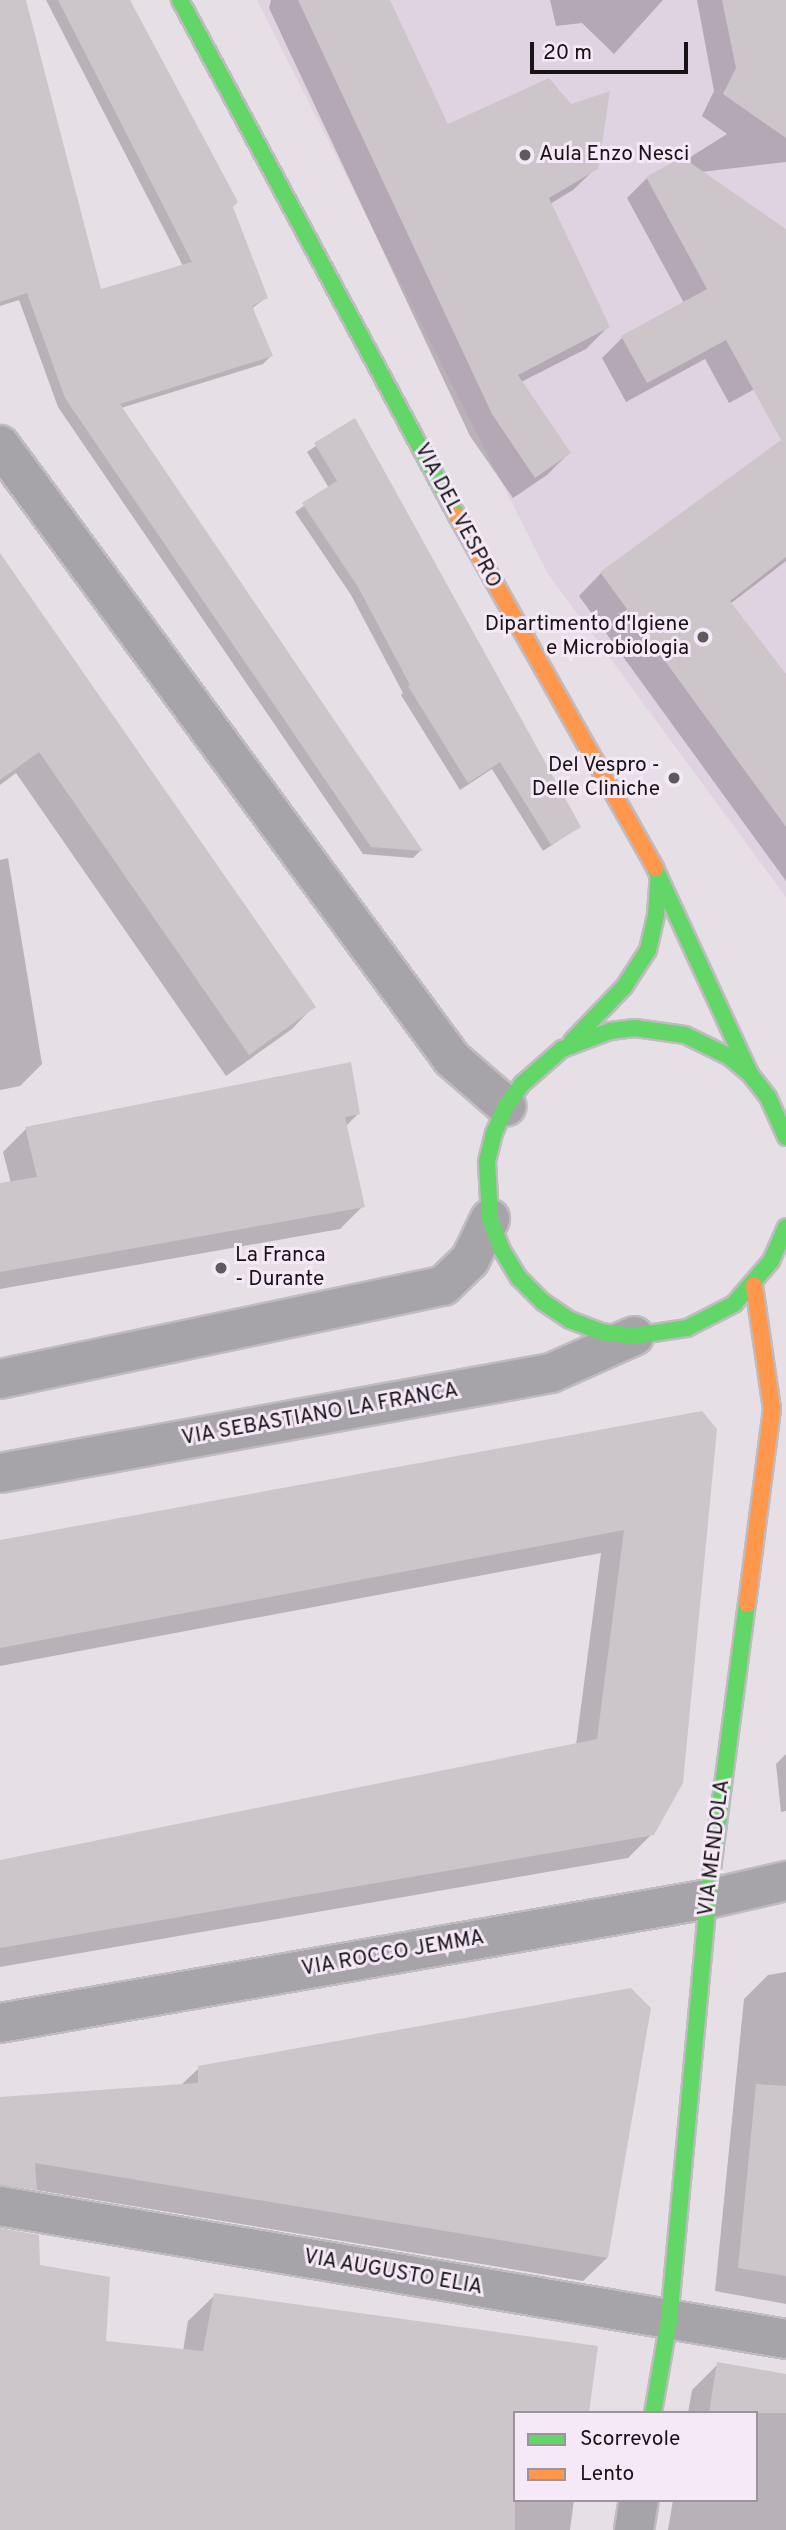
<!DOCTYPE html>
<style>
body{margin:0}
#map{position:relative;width:786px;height:2530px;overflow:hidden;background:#e6dfe6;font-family:Overpass,sans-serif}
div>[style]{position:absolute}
.built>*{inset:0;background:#e0d3e1}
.shadow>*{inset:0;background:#0003}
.building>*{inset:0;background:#ccc6ca}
.roads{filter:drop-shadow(2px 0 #c0bbc0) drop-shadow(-2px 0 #c0bbc0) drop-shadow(0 2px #c0bbc0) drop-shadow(0 -2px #c0bbc0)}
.street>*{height:38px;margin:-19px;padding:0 19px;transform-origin:19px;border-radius:19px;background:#a6a4a8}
.fast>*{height:16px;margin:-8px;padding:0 8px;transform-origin:8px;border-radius:8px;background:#63d668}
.slow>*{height:16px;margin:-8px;padding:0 8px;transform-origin:8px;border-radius:8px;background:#ff974d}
.dots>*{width:19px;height:19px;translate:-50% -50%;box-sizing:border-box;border:4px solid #f6e9f7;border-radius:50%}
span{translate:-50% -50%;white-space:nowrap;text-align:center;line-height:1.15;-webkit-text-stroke:6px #f6e9f7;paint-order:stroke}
.poi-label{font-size:21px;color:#171317}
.left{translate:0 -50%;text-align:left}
.right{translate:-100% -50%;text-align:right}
.street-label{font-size:21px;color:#171317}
.legend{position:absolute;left:513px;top:2411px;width:245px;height:91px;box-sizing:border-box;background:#f6e9f7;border:2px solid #9d939d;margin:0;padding:9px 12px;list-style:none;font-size:21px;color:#171317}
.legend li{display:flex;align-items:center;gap:14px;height:35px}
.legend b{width:35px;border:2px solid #9d939d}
.scale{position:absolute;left:530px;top:42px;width:158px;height:32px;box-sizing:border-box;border:4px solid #171317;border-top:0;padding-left:9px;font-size:21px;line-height:24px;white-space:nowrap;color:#171317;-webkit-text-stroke:5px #f6e9f7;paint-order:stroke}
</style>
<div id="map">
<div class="built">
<i style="clip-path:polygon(257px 0,786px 0,786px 897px,548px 574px)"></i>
</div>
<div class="shadow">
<i style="clip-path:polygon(0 0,24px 0,99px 291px,183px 266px,46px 0,128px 0,231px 207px,266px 298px,251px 309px,271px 356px,263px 364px,121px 408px,421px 850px,413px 858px,363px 854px,58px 407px,19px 300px,0 306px)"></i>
<i style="clip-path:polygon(271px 0,388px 0,447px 126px,596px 168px,573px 190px,550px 204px,608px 327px,586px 349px,521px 382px,569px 453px,547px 475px,513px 498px,470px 436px,269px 8px)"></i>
<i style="clip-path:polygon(550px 0,663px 0,614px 54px,582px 23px,556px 26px)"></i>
<i style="clip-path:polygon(697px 0,786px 0,786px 162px,701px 172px,786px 231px,786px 372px,729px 403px,705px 359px,626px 402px,602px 358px,622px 338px,684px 303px,627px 198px,647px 178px,684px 161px,727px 134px,702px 116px,714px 91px)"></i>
<i style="clip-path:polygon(354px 420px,579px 827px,543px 851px,492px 769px,460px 790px,401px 695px,403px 693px,351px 595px,295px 512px,329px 488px,307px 452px)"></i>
<i style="clip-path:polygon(786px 438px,786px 561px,730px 604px,786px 677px,786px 881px,579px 596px,601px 573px)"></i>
<i style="clip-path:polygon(0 556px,314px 1006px,292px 1029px,226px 1076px,16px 773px,0 785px)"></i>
<i style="clip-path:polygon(8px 858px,42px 1064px,20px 1086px,0 1090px,0 860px)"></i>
<i style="clip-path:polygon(358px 1114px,346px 1126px,363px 1206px,340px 1229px,0 1289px,0 1185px,11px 1183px,3px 1152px,26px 1129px)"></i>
<i style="clip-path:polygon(701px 1412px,652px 1834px,628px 1858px,0 1967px,0 1862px,576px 1745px,601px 1553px,0 1666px,0 1542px)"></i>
<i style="clip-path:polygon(786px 1754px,786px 1811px,781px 1812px,776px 1764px)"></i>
<i style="clip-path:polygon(786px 1972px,786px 2304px,715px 2291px,744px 1999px,768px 1975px)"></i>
<i style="clip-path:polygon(199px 2068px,607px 2258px,583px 2281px,0 2184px,0 2099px,180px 2086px)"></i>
<i style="clip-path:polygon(0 2234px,38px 2267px,104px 2342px,183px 2351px,188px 2321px,215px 2295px,515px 2413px,515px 2500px,574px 2500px,570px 2530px,0 2530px)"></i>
<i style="clip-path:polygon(718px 2364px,786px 2376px,786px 2530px,668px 2530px,673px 2500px,756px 2500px,756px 2413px,688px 2413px,692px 2390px)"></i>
</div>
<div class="building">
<i style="clip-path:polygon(0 0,26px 0,101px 289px,192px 262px,58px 0,130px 0,238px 202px,233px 207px,268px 298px,252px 306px,273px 356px,120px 404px,423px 851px,371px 847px,65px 398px,27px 293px,0 302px)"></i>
<i style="clip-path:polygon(298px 0,390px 0,448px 124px,549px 78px,571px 104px,610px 91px,598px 169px,549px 198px,610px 327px,518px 375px,571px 453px,535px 478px,492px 414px)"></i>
<i style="clip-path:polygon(722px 0,786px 0,786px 138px,723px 94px,736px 68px)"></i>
<i style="clip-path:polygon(682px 157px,786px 229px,786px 557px,730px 601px,786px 674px,786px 827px,600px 572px,781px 440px,726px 340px,647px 383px,621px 336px,707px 289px,646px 177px)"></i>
<i style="clip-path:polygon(355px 418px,581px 827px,551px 845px,500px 762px,468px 783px,408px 686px,410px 685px,358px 587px,302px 503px,337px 481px,314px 443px)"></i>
<i style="clip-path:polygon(0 553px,316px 1007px,249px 1055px,39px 752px,0 780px)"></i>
<i style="clip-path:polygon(351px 1062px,360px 1114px,345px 1117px,365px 1207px,0 1272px,0 1183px,37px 1177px,25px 1127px)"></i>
<i style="clip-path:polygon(702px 1411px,717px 1429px,683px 1783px,654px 1835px,0 1948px,0 1860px,597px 1739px,624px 1530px,0 1648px,0 1540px)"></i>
<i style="clip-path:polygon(631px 1988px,651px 2008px,608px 2258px,35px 2163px,37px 2190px,0 2185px,0 2097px,198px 2083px,198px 2066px)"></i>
<i style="clip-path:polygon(756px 2084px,786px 2086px,786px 2276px,738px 2268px)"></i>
<i style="clip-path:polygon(0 2228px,39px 2235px,40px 2265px,110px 2277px,106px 2341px,203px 2351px,214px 2293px,598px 2346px,589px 2413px,515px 2413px,515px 2530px,0 2530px)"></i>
<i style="clip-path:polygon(717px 2362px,786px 2374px,786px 2413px,709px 2413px)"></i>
</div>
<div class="roads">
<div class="street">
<i style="left:0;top:445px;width:762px;rotate:53.64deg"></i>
<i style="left:452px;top:1059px;width:72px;rotate:41deg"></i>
<i style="left:0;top:1379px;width:453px;rotate:-11.9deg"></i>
<i style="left:443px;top:1286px;width:37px;rotate:-44deg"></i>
<i style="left:470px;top:1260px;width:46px;rotate:-64deg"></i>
<i style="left:0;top:1473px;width:560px;rotate:-10.29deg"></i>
<i style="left:551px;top:1373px;width:91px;rotate:-24deg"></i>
<i style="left:0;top:2023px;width:719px;rotate:-9.93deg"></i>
<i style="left:708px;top:1899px;width:80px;rotate:-13deg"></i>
<i style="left:0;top:2206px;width:797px;rotate:9.6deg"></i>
<i style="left:634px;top:2530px;width:30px;rotate:-81deg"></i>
</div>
<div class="fast">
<i style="left:180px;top:0;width:586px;rotate:61.77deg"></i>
<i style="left:655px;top:868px;width:227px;rotate:65.2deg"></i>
<i style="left:572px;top:1041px;width:75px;rotate:-46.1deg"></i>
<i style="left:624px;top:987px;width:44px;rotate:-57deg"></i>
<i style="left:648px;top:950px;width:36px;rotate:-77deg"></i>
<i style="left:656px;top:915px;width:39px;rotate:-86deg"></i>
<i style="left:786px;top:1137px;width:44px;rotate:-114.2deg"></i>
<i style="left:768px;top:1097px;width:29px;rotate:-128deg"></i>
<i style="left:750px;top:1074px;width:26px;rotate:-140deg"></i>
<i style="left:730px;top:1057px;width:50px;rotate:-153.9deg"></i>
<i style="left:685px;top:1035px;width:50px;rotate:-172deg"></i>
<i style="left:635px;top:1028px;width:25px;rotate:173deg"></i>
<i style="left:610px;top:1031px;width:51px;rotate:159.4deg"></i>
<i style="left:562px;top:1049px;width:53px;rotate:138.8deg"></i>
<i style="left:522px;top:1084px;width:27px;rotate:126deg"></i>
<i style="left:506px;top:1106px;width:30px;rotate:114deg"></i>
<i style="left:494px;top:1133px;width:30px;rotate:104deg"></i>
<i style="left:487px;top:1162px;width:57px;rotate:87deg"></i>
<i style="left:490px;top:1219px;width:33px;rotate:69deg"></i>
<i style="left:502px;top:1250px;width:33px;rotate:59deg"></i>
<i style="left:519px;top:1278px;width:34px;rotate:45deg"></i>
<i style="left:543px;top:1302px;width:32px;rotate:34deg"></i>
<i style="left:570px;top:1320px;width:33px;rotate:21deg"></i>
<i style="left:601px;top:1332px;width:33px;rotate:7deg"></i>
<i style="left:634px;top:1336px;width:54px;rotate:-8.6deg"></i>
<i style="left:687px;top:1328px;width:53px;rotate:-27.1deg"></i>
<i style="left:734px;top:1304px;width:57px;rotate:-49.3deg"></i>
<i style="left:771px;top:1261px;width:37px;rotate:-66deg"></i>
<i style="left:653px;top:2413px;width:94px;rotate:-80.2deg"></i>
<i style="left:669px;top:2320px;width:423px;rotate:-84.7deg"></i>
<i style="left:708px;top:1899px;width:298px;rotate:-82.5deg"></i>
</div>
<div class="slow">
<i style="left:457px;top:516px;width:404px;rotate:60.6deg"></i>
<i style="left:747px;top:1604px;width:197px;rotate:-82.7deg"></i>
<i style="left:772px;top:1409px;width:125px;rotate:-98.3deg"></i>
</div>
</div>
<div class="dots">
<i style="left:525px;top:155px;background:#5f5a5f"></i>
<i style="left:703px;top:637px;background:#5f5a5f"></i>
<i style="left:674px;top:778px;background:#5f5a5f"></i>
<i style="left:221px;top:1268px;background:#5f5a5f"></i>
</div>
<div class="poi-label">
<span class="left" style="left:539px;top:155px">Aula Enzo Nesci</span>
<span class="right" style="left:689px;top:637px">Dipartimento d'Igiene<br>e Microbiologia</span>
<span class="right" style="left:660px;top:778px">Del Vespro -<br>Delle Cliniche</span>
<span class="left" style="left:235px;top:1268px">La Franca<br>- Durante</span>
</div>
<div class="street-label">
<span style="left:457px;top:516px;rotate:62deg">VIA DEL VESPRO</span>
<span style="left:320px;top:1415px;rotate:-10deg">VIA SEBASTIANO LA FRANCA</span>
<span style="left:715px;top:1848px;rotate:-83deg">VIA MENDOLA</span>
<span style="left:393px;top:1954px;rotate:-10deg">VIA ROCCO JEMMA</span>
<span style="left:393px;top:2273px;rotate:10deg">VIA AUGUSTO ELIA</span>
</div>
<ul class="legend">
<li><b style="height:9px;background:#63d668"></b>Scorrevole</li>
<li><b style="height:9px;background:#ff974d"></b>Lento</li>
</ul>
<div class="scale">20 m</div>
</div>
